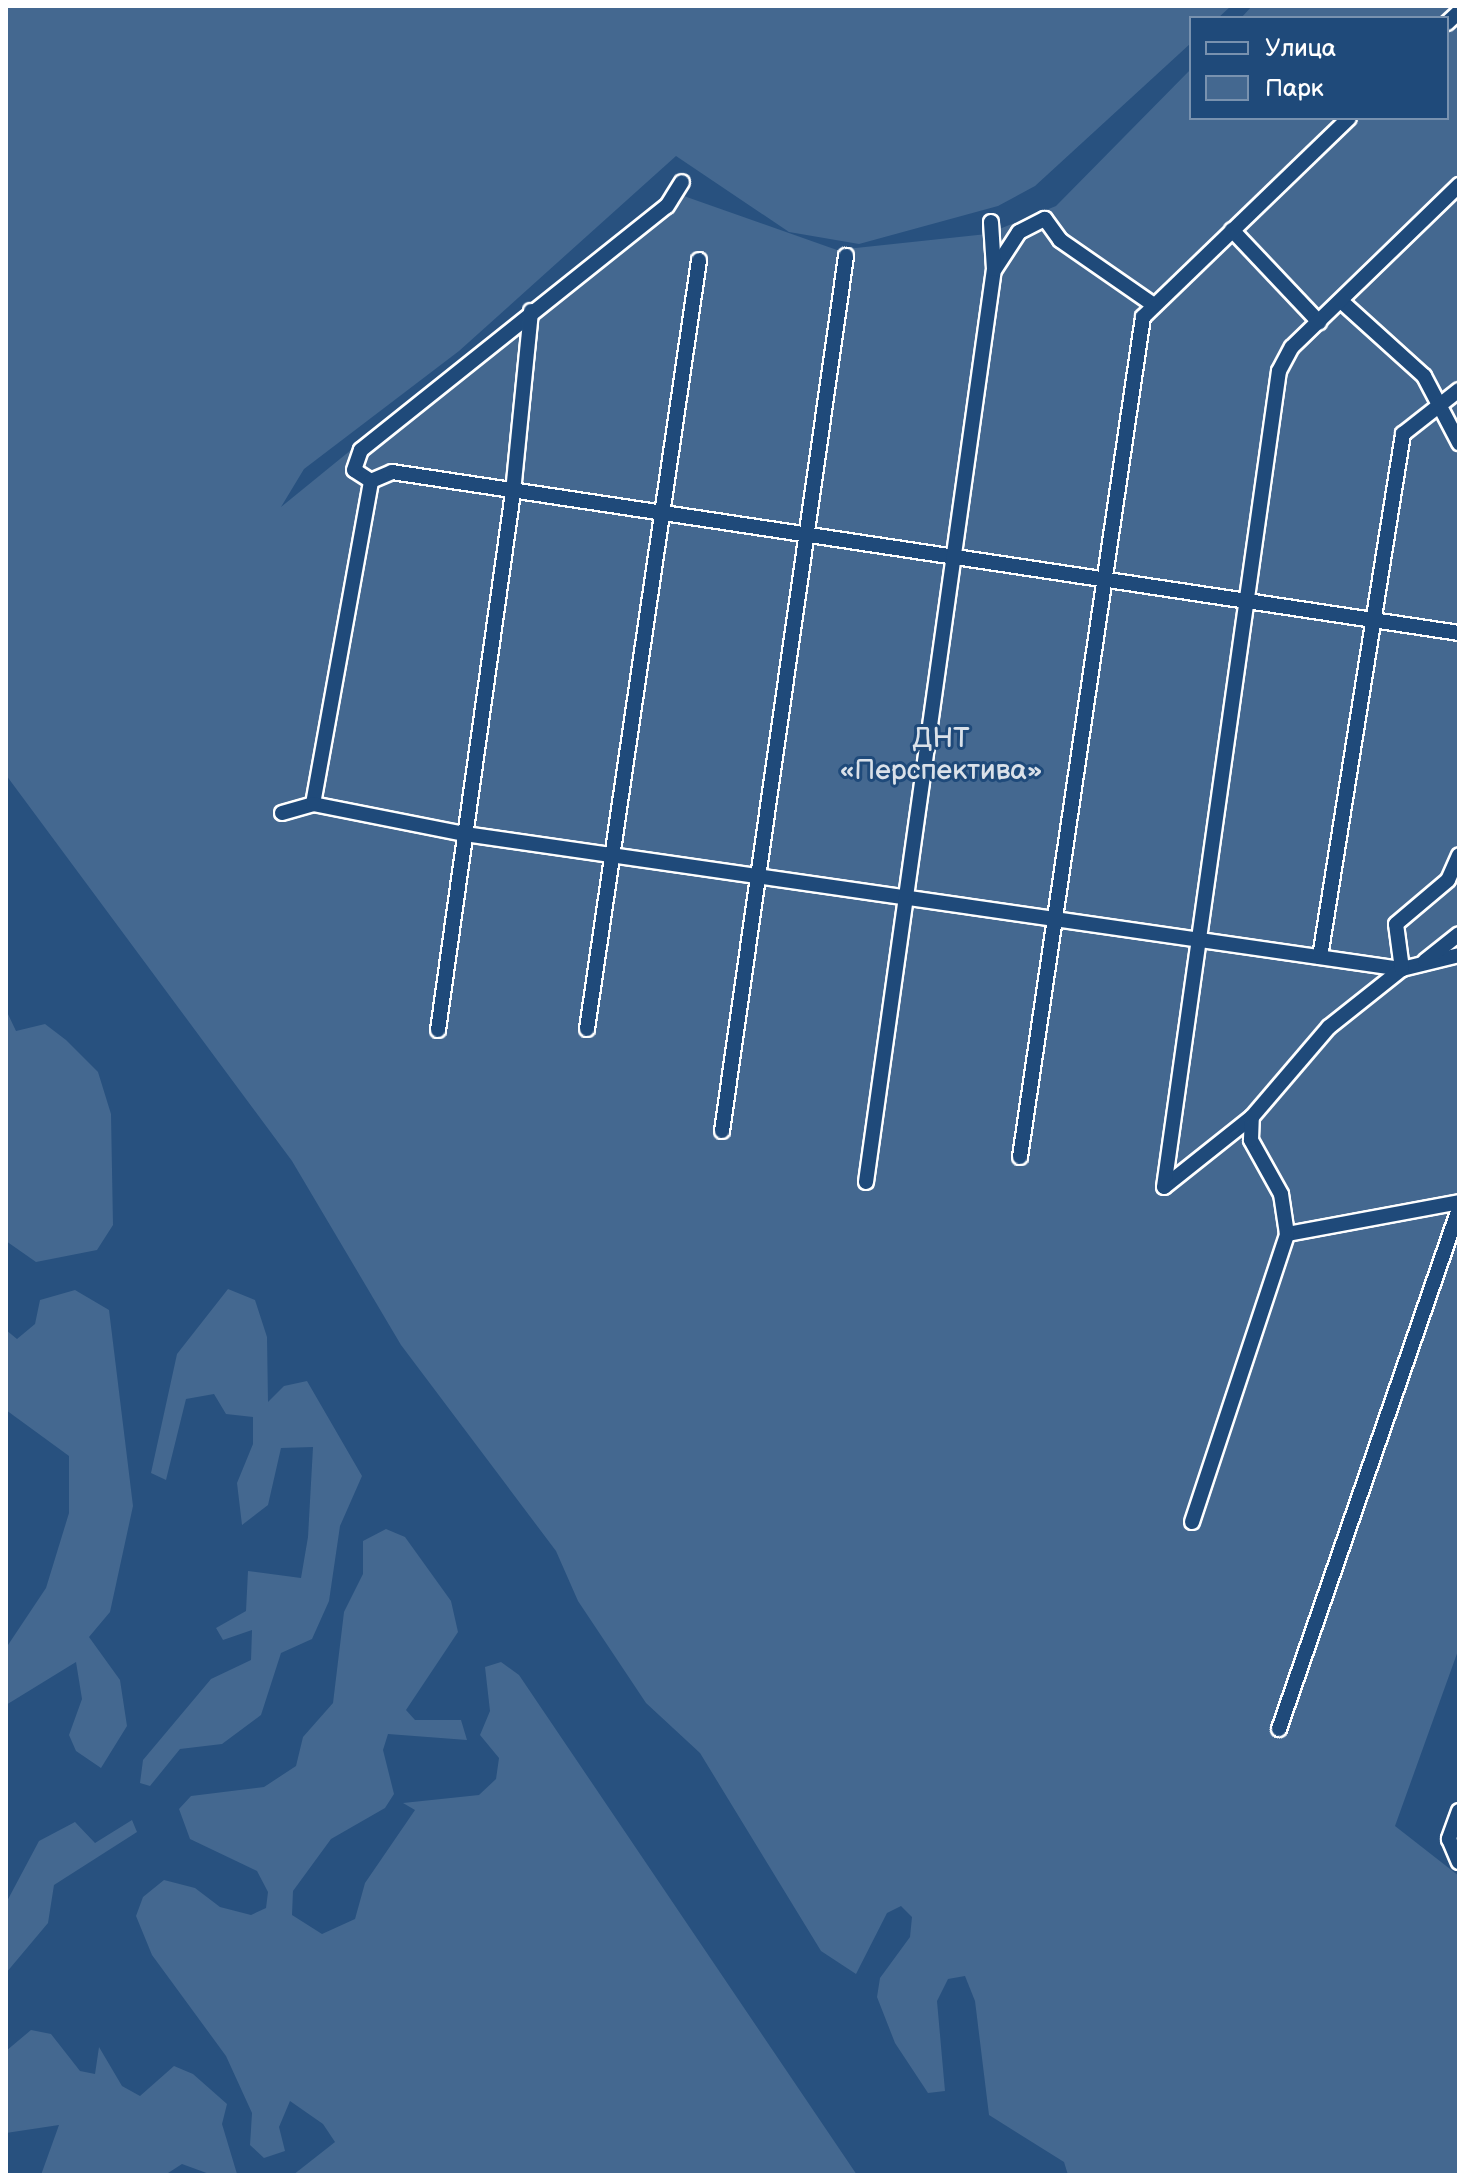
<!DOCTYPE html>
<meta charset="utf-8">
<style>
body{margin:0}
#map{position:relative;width:1465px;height:2181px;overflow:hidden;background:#28517f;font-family:"Balsamiq Sans",sans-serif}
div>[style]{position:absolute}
.green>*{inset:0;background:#446890}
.roads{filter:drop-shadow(2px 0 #fff) drop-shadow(-2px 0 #fff) drop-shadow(0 2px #fff) drop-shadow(0 -2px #fff)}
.minor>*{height:14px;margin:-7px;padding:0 7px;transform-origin:7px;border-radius:7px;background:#1f4a7a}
span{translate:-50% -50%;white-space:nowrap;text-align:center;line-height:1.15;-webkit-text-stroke:6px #1f4a7a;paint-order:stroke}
.park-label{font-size:28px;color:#dae1e9}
.frame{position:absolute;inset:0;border:8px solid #fff;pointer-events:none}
.legend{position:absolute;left:1189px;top:16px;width:260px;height:104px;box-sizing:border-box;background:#1f4a7a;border:2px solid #7992af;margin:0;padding:10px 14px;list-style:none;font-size:24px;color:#fff}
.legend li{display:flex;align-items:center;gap:16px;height:40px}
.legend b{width:40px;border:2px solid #7992af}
</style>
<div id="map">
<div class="green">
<i style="clip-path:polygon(6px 6px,1231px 6px,1218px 18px,1191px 18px,1191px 43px,1035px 186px,998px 206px,859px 244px,789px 232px,676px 156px,459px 351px,304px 469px,281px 507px,556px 283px,681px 195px,837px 250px,987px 234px,1056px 206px,1191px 69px,1191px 118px,1447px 118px,1447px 18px,1241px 18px,1252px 6px,1459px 6px,1459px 1648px,1395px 1826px,1459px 1876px,1459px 2175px,1068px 2175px,1064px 2162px,989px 2115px,975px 2001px,965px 1976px,948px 1979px,937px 2001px,945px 2091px,928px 2093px,895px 2043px,877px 1997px,880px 1978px,910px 1937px,912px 1917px,901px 1906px,887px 1913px,856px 1974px,821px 1951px,700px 1753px,646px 1703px,578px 1601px,556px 1551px,401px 1345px,292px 1161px,6px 775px)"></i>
<i style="clip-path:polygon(6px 953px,7px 1012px,16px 1031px,45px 1024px,66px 1040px,98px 1072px,111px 1114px,113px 1225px,97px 1250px,36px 1262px,6px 1241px)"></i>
<i style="clip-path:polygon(228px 1289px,255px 1300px,267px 1337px,268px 1402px,284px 1386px,307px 1381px,362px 1476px,340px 1526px,329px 1601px,312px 1639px,281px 1653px,261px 1715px,222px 1744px,180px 1749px,150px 1786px,140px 1783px,143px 1760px,211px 1679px,251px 1660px,252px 1630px,223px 1640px,216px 1628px,246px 1611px,248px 1571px,301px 1578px,308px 1537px,313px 1447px,281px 1448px,268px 1505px,242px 1525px,237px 1483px,253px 1444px,253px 1417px,226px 1414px,214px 1394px,186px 1399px,166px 1480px,151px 1473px,177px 1354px)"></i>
<i style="clip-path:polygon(75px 1290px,109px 1310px,133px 1506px,110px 1612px,89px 1637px,120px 1680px,127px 1726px,101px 1768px,76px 1751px,69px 1735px,82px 1699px,76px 1662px,6px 1705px,6px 1648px,46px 1588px,69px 1513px,69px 1456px,6px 1410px,6px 1330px,17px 1339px,35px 1324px,40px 1300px)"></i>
<i style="clip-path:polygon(386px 1529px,405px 1537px,451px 1601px,458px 1632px,406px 1710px,415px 1720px,461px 1720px,467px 1740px,388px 1734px,383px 1750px,394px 1794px,385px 1808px,331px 1839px,293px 1891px,292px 1915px,322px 1934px,355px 1919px,365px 1883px,415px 1810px,403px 1803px,479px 1795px,496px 1779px,499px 1758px,480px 1735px,490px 1711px,485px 1667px,501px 1662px,519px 1675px,857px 2175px,293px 2175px,335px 2142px,323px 2124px,290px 2101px,279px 2127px,285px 2151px,264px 2158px,250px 2145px,252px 2113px,226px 2056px,152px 1955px,136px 1916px,143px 1897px,164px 1880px,195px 1888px,220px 1907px,251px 1915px,266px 1908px,268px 1892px,257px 1871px,190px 1839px,179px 1809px,191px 1796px,264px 1787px,296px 1766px,303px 1737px,333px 1703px,344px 1612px,363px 1574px,363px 1541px)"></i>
<i style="clip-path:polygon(132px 1820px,137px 1832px,54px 1885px,48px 1923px,6px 1973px,6px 1903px,39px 1841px,75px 1822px,95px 1843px)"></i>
<i style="clip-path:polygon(31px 2030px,51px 2034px,80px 2071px,95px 2074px,99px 2047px,122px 2086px,140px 2096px,174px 2066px,193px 2074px,227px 2104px,222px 2124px,237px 2174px,212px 2175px,182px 2164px,165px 2175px,41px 2175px,59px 2125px,6px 2133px,6px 2051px)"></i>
</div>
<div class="roads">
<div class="minor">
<i style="left:1447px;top:23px;width:16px;rotate:-43deg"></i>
<i style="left:1232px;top:230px;width:127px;rotate:46.6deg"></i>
<i style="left:995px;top:269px;width:44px;rotate:-57deg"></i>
<i style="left:1019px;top:232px;width:29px;rotate:-27deg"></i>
<i style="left:1045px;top:219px;width:26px;rotate:54deg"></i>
<i style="left:1060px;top:240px;width:111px;rotate:34.7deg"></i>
<i style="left:1341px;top:301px;width:112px;rotate:42.1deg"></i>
<i style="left:1424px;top:376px;width:76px;rotate:62.4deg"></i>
<i style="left:371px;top:481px;width:20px;rotate:-147deg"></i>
<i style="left:354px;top:470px;width:21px;rotate:-71deg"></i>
<i style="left:361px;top:450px;width:391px;rotate:-38.6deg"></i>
<i style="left:667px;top:206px;width:28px;rotate:-58deg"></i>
<i style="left:313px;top:804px;width:328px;rotate:-79.8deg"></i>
<i style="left:371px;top:481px;width:23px;rotate:-23deg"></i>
<i style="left:392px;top:472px;width:1079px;rotate:8.58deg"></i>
<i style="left:282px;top:813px;width:32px;rotate:-16deg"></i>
<i style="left:313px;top:804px;width:155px;rotate:11.2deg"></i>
<i style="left:465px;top:834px;width:947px;rotate:8.2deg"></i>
<i style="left:1402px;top:969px;width:59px;rotate:-13.8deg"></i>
<i style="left:1320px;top:957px;width:530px;rotate:-80.98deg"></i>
<i style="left:1403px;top:434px;width:71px;rotate:-38.2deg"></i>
<i style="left:1425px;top:961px;width:43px;rotate:-38.5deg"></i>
<i style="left:587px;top:1029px;width:777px;rotate:-81.71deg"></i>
<i style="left:438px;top:1030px;width:543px;rotate:-82.06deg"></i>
<i style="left:513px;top:492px;width:182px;rotate:-84.3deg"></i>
<i style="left:1252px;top:1117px;width:112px;rotate:141.5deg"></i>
<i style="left:1164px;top:1187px;width:824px;rotate:-81.98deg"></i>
<i style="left:1279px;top:371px;width:27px;rotate:-62deg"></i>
<i style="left:1292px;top:347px;width:233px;rotate:-44.1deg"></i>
<i style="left:722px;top:1131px;width:884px;rotate:-81.93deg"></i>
<i style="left:1020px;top:1157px;width:849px;rotate:-81.67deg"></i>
<i style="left:1143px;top:317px;width:286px;rotate:-44deg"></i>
<i style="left:866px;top:1182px;width:922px;rotate:-82.02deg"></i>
<i style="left:994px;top:269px;width:47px;rotate:-93.7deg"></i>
<i style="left:1287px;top:1234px;width:175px;rotate:-10.5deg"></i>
<i style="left:1192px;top:1522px;width:303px;rotate:-71.7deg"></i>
<i style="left:1287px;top:1234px;width:40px;rotate:-98.5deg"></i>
<i style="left:1281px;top:1194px;width:62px;rotate:-119.1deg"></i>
<i style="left:1251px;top:1140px;width:23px;rotate:-88deg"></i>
<i style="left:1252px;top:1117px;width:118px;rotate:-49.5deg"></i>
<i style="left:1329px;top:1027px;width:93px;rotate:-38.5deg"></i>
<i style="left:1402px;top:969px;width:45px;rotate:-97.6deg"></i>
<i style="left:1396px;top:924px;width:68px;rotate:-40.2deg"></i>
<i style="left:1448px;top:880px;width:27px;rotate:-66deg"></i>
<i style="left:1279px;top:1729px;width:550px;rotate:-70.91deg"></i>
<i style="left:1459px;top:1811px;width:30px;rotate:110deg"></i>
<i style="left:1449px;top:1839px;width:25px;rotate:67deg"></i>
</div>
</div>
<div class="park-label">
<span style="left:941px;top:755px">ДНТ<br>«Перспектива»</span>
</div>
<div class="frame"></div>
<ul class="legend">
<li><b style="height:10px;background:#1f4a7a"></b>Улица</li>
<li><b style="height:22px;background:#446890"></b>Парк</li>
</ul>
</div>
